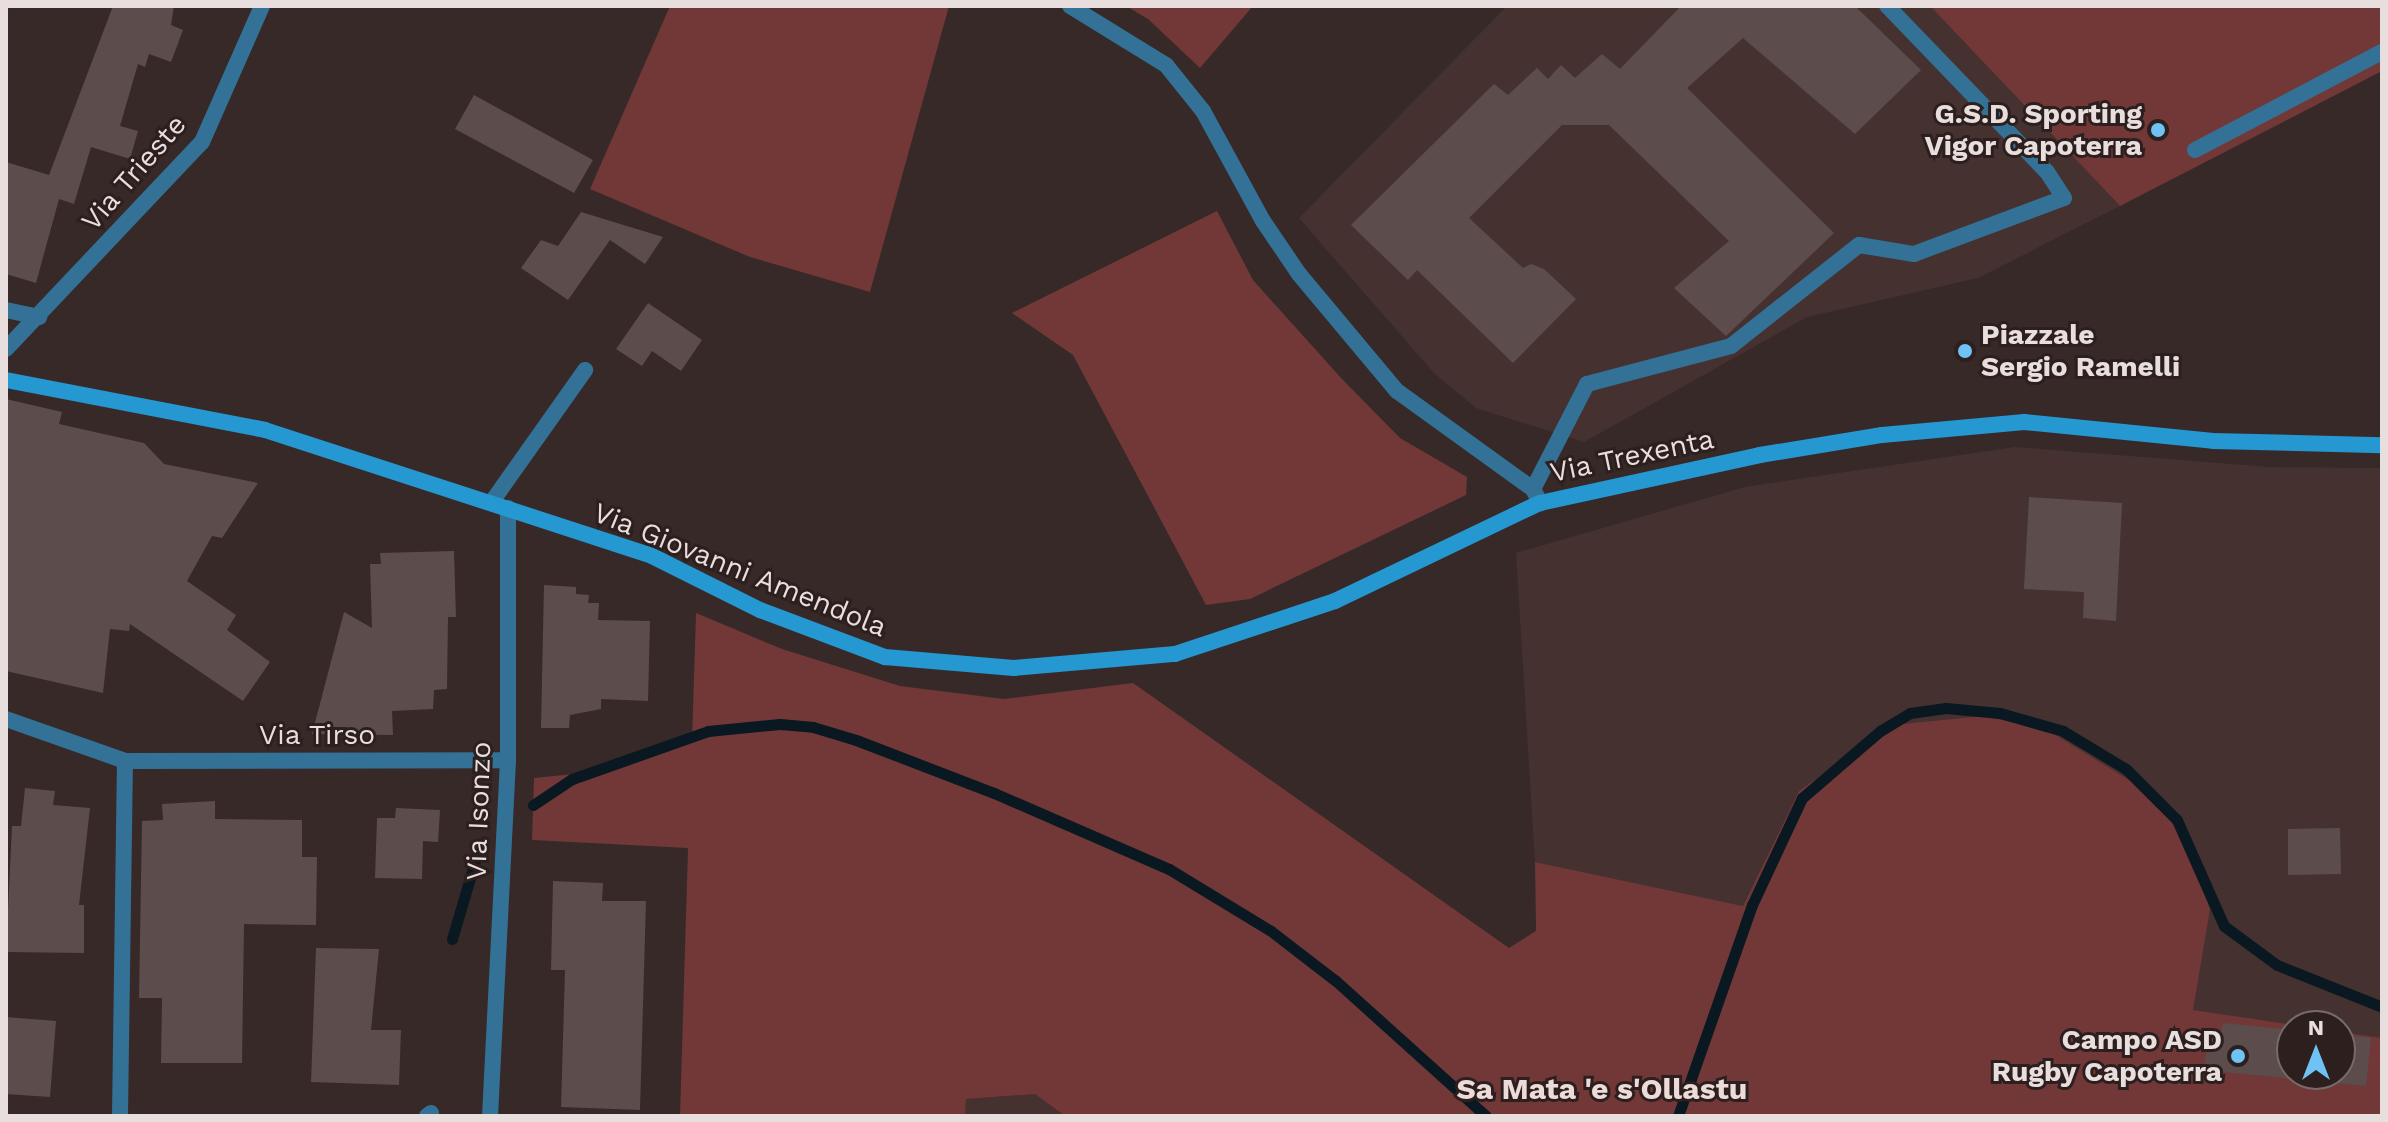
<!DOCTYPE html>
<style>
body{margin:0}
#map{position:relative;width:2388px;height:1122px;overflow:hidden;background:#362928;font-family:"Work Sans",sans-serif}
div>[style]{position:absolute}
.built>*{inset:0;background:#453230}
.green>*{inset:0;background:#713837}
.stream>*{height:11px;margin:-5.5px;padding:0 5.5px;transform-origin:5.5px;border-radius:5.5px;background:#0a1821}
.building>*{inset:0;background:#5c4d4c}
.lane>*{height:16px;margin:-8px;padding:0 8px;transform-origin:8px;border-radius:8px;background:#337296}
.street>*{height:16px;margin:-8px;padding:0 8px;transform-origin:8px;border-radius:8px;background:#337296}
.secondary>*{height:16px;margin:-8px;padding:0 8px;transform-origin:8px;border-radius:8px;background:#2598d2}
.dots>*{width:22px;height:22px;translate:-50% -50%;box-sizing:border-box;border:4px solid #2c1f1e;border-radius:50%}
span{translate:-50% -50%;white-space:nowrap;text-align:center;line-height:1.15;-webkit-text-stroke:6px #2c1f1e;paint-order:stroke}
.poi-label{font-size:28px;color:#e7dedd;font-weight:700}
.right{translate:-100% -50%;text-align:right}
.left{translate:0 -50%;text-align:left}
.street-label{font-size:28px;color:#e7dedd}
.neighbourhood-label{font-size:30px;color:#eddbda;font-weight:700}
.frame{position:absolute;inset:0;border:8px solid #e7dedd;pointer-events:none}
.north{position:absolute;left:2276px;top:1010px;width:80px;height:80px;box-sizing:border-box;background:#2c1f1e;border:2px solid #776b6a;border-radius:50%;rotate:0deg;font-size:22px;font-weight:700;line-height:32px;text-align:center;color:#e7dedd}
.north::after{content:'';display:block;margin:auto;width:28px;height:36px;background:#6fc2f4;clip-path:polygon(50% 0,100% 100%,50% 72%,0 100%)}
</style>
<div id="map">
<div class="built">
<i style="clip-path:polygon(1507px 6px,1930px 6px,2120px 206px,1978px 278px,1807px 317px,1584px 442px,1476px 408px,1434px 373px,1299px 218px)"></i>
<i style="clip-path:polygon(2015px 447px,2269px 467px,2382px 468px,2382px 1038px,2340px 1032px,2340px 1026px,2302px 1026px,2191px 1010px,2144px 789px,2046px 729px,1983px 716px,1799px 791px,1743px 906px,1535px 862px,1516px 553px,1745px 487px)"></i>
<i style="clip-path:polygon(1035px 1094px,1065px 1116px,965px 1116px,966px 1099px)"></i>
</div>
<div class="green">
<i style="clip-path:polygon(670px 6px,949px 6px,870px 292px,750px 257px,590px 189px)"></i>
<i style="clip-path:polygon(1126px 6px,1253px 6px,1200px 68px,1148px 19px)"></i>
<i style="clip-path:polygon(1930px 6px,2382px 6px,2382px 71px,2120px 206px)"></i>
<i style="clip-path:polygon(1217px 211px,1253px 280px,1342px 379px,1400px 438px,1467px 477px,1466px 495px,1250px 599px,1206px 605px,1073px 355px,1012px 313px)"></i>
<i style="clip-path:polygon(696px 613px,782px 649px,900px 686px,1004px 699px,1133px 683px,1509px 948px,1536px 931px,1535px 862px,1743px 906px,1799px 791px,1893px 725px,1983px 716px,2046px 729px,2144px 789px,2181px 833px,2210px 909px,2193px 1010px,2302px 1026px,2292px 1026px,2292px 1074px,2340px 1074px,2340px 1032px,2382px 1038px,2382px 1116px,1065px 1116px,1035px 1094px,966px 1099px,965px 1116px,680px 1116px,688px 848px,532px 840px,534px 778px,603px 771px,692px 741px)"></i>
</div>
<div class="stream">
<i style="left:533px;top:805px;width:47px;rotate:-33.7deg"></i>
<i style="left:572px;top:779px;width:144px;rotate:-19.4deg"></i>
<i style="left:708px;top:731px;width:72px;rotate:-5.6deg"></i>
<i style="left:780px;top:724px;width:33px;rotate:5deg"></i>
<i style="left:813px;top:727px;width:45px;rotate:16.8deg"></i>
<i style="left:856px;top:740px;width:148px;rotate:21deg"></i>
<i style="left:994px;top:793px;width:191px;rotate:23.5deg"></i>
<i style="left:1169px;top:869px;width:119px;rotate:31.3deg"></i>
<i style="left:1271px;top:931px;width:82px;rotate:37.6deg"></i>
<i style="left:1336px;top:981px;width:202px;rotate:42deg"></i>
<i style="left:452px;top:939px;width:96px;rotate:-73.6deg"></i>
<i style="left:1678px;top:1116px;width:224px;rotate:-70.7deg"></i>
<i style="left:1752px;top:905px;width:118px;rotate:-65deg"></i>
<i style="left:1802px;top:798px;width:103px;rotate:-40.7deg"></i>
<i style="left:1880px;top:731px;width:35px;rotate:-31deg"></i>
<i style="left:1910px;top:713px;width:36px;rotate:-8deg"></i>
<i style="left:1946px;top:708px;width:54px;rotate:5.3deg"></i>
<i style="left:2000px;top:713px;width:66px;rotate:15.9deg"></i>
<i style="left:2063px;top:731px;width:74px;rotate:31.1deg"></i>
<i style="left:2126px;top:769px;width:72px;rotate:45deg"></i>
<i style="left:2177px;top:820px;width:116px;rotate:66.1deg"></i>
<i style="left:2224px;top:926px;width:66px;rotate:36.3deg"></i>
<i style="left:2277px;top:965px;width:113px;rotate:21.8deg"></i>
</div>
<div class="building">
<i style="clip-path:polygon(113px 6px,174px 6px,171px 25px,183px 30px,171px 62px,149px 54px,145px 67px,138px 64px,120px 126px,138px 131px,130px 159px,91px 147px,74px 204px,59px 199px,36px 283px,6px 274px,6px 162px,49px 175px)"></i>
<i style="clip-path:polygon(1681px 6px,1855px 6px,1921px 70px,1855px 134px,1743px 38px,1687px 88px,1834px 233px,1726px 336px,1674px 288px,1729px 241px,1609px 125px,1562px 125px,1469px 218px,1523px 268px,1531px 264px,1544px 269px,1576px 299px,1513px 363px,1417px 270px,1408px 280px,1351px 225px,1494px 84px,1508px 95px,1537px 68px,1548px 79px,1561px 65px,1575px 78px,1602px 54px,1620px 69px)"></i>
<i style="clip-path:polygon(474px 95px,593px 160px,574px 193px,455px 129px)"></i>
<i style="clip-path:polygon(581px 212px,663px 237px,645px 264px,610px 240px,568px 300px,521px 268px,541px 240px,558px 246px)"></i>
<i style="clip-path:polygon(648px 303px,702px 340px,681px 371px,652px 351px,642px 366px,616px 349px)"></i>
<i style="clip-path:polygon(6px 399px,62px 412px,59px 424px,144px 443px,164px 464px,258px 483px,222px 538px,212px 536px,187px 581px,236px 615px,227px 630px,270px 662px,243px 701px,130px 624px,129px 631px,110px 629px,103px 693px,6px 671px)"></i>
<i style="clip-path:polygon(2029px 497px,2122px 503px,2116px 621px,2083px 618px,2084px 592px,2024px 589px)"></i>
<i style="clip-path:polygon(454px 551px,456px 617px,448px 617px,447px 689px,434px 690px,433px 709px,392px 711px,393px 735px,312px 734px,344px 612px,372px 628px,370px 564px,381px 564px,380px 553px)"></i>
<i style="clip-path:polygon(544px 585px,576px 587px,576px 594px,589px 595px,588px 603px,599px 603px,598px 620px,650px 621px,648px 701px,601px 699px,601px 709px,570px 715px,569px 728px,541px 728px)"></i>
<i style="clip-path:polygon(25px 788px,55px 791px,53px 805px,90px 808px,79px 905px,84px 905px,84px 953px,6px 952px,12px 826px,21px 826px)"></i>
<i style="clip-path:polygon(215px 801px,215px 819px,302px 820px,302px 857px,317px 857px,316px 925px,244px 924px,242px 1063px,161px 1063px,162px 998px,139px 998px,142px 821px,163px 820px,162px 804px)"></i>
<i style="clip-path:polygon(396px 808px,440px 810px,438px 842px,423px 841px,422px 879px,375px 878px,377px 818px,395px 818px)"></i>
<i style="clip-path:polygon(2340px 828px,2341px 874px,2288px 875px,2288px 829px)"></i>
<i style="clip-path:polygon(553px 881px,603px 883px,602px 901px,646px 901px,640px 1110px,561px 1107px,565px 970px,551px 970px)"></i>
<i style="clip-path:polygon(316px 948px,379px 949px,371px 1030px,401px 1030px,399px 1085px,311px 1082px)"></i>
<i style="clip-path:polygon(6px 1017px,56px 1021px,50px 1097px,6px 1094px)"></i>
<i style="clip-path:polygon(2223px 1023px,2292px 1030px,2292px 1074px,2340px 1074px,2340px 1035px,2371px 1038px,2366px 1086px,2204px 1070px,2209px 1031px,2221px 1032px)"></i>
</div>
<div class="lane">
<i style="left:2195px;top:150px;width:211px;rotate:-27.7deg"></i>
<i style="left:1533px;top:489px;width:118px;rotate:-62.8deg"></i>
<i style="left:1587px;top:384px;width:149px;rotate:-14.8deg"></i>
<i style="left:1731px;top:346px;width:163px;rotate:-38.3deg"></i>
<i style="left:1859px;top:245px;width:56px;rotate:9.3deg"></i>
<i style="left:1914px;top:254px;width:160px;rotate:-20.5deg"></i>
<i style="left:2064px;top:198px;width:31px;rotate:-123deg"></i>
<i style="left:2047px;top:172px;width:231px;rotate:-133.9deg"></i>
<i style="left:491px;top:503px;width:163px;rotate:-54.7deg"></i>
</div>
<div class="street">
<i style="left:1070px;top:6px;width:113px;rotate:31.6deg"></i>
<i style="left:1166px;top:65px;width:59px;rotate:51.2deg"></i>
<i style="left:1203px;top:111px;width:125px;rotate:61.4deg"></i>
<i style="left:1263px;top:221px;width:64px;rotate:55.8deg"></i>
<i style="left:1299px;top:274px;width:153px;rotate:50.1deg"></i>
<i style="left:1397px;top:391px;width:168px;rotate:35.8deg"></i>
<i style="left:1533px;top:489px;width:16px;rotate:63deg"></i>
<i style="left:6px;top:310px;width:34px;rotate:12deg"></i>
<i style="left:6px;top:349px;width:285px;rotate:-46.6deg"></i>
<i style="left:202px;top:142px;width:149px;rotate:-66.2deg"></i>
<i style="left:6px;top:719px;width:126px;rotate:19.4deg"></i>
<i style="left:125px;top:761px;width:383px;rotate:-0.1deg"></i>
<i style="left:120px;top:1116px;width:355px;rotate:-89.2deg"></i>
<i style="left:427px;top:1116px;width:5px;rotate:-37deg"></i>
<i style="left:490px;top:1116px;width:356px;rotate:-87.1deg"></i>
<i style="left:508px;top:760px;width:252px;rotate:-90deg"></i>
</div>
<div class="secondary">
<i style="left:6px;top:380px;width:264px;rotate:10.9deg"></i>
<i style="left:265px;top:430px;width:407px;rotate:18deg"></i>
<i style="left:652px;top:556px;width:121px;rotate:26.6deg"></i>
<i style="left:760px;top:610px;width:134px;rotate:20.6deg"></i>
<i style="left:885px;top:657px;width:129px;rotate:4.9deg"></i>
<i style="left:1014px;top:668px;width:162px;rotate:-5deg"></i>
<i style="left:1175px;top:654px;width:169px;rotate:-18.3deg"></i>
<i style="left:1335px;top:601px;width:227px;rotate:-25.6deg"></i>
<i style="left:1540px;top:503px;width:225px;rotate:-12.3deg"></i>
<i style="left:1760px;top:455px;width:124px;rotate:-9.3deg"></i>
<i style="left:1882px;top:435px;width:143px;rotate:-5.2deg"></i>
<i style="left:2024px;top:422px;width:190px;rotate:5.7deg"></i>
<i style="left:2213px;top:441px;width:169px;rotate:1.4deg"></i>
</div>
<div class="dots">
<i style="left:2158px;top:130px;background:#6fc2f4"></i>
<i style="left:1965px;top:351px;background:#6fc2f4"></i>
<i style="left:2238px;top:1056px;background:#6fc2f4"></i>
</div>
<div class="poi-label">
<span class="right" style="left:2142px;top:130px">G.S.D. Sporting<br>Vigor Capoterra</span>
<span class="left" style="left:1981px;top:351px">Piazzale<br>Sergio Ramelli</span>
<span class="right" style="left:2222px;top:1056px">Campo ASD<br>Rugby Capoterra</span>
</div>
<div class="street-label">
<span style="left:134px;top:173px;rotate:-49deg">Via Trieste</span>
<span style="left:1632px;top:456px;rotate:-12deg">Via Trexenta</span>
<span style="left:740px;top:570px;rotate:22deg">Via Giovanni Amendola</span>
<span style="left:317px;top:735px">Via Tirso</span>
<span style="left:479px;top:811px;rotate:-88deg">Via Isonzo</span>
</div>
<div class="neighbourhood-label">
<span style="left:1602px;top:1089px">Sa Mata 'e s'Ollastu</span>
</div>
<div class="frame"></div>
<div class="north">N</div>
</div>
